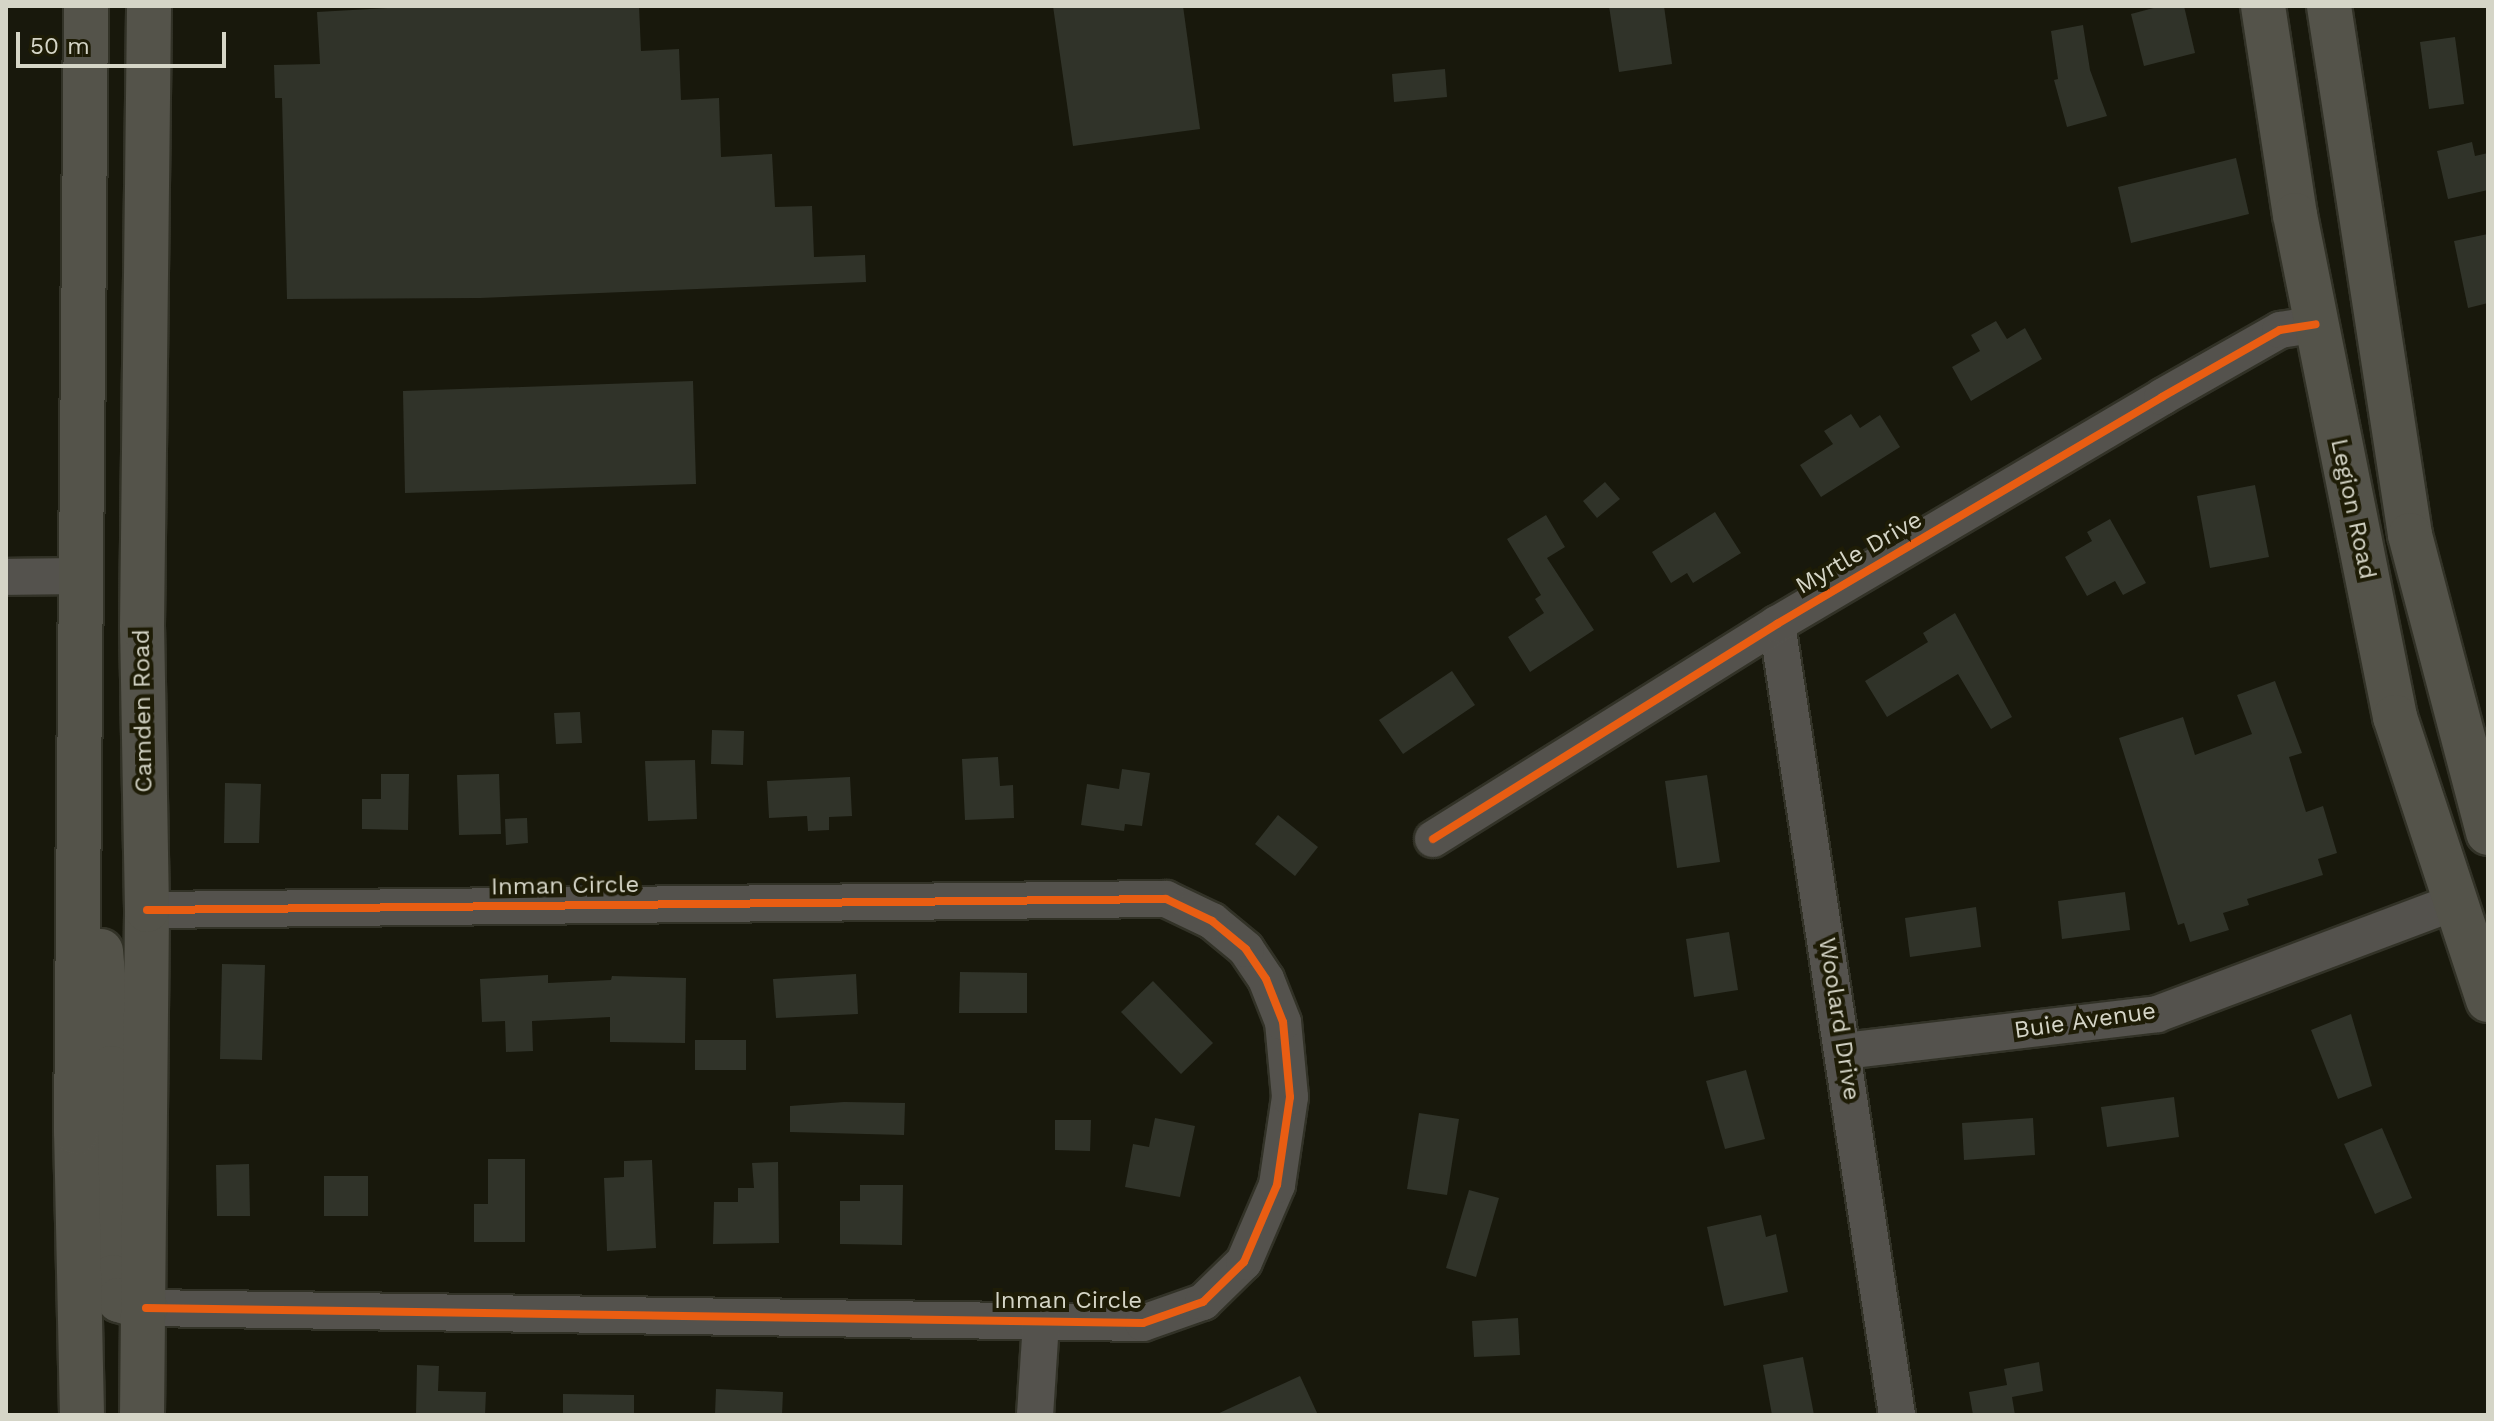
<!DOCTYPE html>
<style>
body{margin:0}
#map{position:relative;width:2494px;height:1421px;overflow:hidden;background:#18180c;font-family:"Work Sans",sans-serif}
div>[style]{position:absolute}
.building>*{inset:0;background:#303329}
.roads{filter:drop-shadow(2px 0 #323227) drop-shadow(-2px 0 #323227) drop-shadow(0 2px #323227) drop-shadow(0 -2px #323227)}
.minor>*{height:36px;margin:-18px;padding:0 18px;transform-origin:18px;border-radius:18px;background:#54524d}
.major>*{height:44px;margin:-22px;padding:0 22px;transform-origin:22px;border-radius:22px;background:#54534a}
.cycleway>*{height:8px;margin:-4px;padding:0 4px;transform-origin:4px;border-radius:4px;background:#e95d12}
span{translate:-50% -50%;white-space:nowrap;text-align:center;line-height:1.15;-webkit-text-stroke:8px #1e1c06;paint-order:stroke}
.street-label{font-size:24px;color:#d5d5c7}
.frame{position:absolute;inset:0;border:8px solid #d5d5c7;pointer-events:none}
.scale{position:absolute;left:16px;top:32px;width:210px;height:36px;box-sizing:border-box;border:4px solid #d5d5c7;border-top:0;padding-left:10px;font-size:24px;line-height:28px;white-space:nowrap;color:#d5d5c7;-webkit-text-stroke:6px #1e1c06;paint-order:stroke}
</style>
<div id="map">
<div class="building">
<i style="clip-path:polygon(423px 6px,639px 6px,641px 51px,679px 49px,681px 100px,719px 98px,721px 157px,772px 154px,775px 207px,812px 206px,814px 257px,865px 255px,866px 282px,480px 298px,287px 299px,282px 98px,275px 98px,274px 65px,320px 64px,317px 12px)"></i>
<i style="clip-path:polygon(1053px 6px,1183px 6px,1200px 129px,1073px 146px)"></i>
<i style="clip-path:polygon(1609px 6px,1664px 6px,1672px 64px,1619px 72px)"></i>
<i style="clip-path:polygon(2161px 6px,2184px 6px,2195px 53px,2144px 66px,2131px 14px)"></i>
<i style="clip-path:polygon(2083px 25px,2090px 70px,2107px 116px,2067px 127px,2054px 80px,2058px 79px,2051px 31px)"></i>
<i style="clip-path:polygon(2455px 37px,2464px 104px,2429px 109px,2420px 42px)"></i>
<i style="clip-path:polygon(1445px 69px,1447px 97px,1394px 102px,1392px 74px)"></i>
<i style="clip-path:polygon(2472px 142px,2475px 156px,2488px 153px,2488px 190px,2448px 199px,2437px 151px)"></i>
<i style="clip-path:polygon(2236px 158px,2249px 214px,2131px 243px,2118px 187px)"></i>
<i style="clip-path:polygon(2488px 234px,2488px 303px,2468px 308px,2454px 241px)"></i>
<i style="clip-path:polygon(1996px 321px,2007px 339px,2025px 328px,2042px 359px,1971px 401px,1952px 367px,1980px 351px,1971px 335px)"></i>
<i style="clip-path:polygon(693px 381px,696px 484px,405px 493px,403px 391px)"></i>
<i style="clip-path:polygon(1851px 414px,1860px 428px,1880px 415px,1900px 447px,1821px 497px,1800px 465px,1833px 444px,1824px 431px)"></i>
<i style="clip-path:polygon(1605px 482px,1620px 499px,1597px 518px,1583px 501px)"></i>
<i style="clip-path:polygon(2255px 485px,2269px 557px,2210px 568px,2197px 496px)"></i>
<i style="clip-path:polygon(1715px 512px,1741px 553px,1693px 583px,1687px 573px,1671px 583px,1652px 552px)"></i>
<i style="clip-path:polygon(1546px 515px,1565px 547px,1547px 558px,1594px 630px,1530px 672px,1508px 637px,1544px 613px,1535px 599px,1541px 595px,1507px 539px)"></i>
<i style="clip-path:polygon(2110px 519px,2146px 583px,2123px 595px,2115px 581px,2087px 596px,2065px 557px,2092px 541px,2087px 532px)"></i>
<i style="clip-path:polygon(1955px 613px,2012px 717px,1991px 729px,1958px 674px,1887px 717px,1865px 681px,1928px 642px,1923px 633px)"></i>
<i style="clip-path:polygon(1452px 671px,1475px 705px,1403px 754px,1379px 720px)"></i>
<i style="clip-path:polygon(2275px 681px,2302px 753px,2289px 757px,2306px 812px,2323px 806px,2337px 853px,2318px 859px,2323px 875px,2247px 899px,2249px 905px,2223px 913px,2229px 930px,2190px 942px,2184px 923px,2178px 925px,2119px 738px,2183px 717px,2195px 755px,2252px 734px,2237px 695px)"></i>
<i style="clip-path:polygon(580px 712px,582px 743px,556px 744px,554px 713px)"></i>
<i style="clip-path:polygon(712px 730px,744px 731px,743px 765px,711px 764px)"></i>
<i style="clip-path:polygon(998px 757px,1000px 786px,1013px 785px,1014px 818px,965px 820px,962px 759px)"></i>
<i style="clip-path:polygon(695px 760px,697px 819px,648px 821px,645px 761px)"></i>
<i style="clip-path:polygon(1122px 769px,1150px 773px,1142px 826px,1125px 824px,1124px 831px,1081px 825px,1087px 784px,1119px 789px)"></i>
<i style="clip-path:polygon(381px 774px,409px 774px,408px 830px,362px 829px,362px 799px,381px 799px)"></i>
<i style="clip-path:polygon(499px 774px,501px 834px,459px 835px,457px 775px)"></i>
<i style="clip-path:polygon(1707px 775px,1720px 862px,1677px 868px,1665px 781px)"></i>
<i style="clip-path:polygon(850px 777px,852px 816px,829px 817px,829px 830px,808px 831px,807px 816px,769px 818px,767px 781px)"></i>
<i style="clip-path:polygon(225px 783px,261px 784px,259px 843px,224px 843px)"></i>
<i style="clip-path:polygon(1278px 815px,1318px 847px,1295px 876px,1255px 844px)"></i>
<i style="clip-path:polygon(527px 818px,528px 843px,506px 845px,505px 819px)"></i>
<i style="clip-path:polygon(2125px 892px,2130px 930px,2062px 939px,2058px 901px)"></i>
<i style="clip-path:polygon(1976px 907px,1981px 947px,1910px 957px,1905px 918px)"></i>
<i style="clip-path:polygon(1729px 932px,1738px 990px,1694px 997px,1686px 939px)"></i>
<i style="clip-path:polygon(222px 964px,265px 965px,262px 1060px,220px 1059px)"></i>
<i style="clip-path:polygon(960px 972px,1027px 973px,1027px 1013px,959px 1013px)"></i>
<i style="clip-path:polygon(856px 974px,858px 1014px,776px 1018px,773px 979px)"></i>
<i style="clip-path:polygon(548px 975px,548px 983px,611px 980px,612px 976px,686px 978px,685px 1043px,610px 1042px,610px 1017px,532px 1021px,533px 1051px,506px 1052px,505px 1021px,482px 1022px,480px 979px)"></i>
<i style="clip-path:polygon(1153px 981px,1213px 1043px,1181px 1074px,1121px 1012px)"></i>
<i style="clip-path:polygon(2351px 1014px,2372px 1086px,2338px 1099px,2311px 1030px)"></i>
<i style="clip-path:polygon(695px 1040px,746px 1040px,746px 1070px,695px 1070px)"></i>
<i style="clip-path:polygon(1746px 1070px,1765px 1139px,1725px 1149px,1706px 1081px)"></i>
<i style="clip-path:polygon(2174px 1097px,2179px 1137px,2107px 1147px,2101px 1107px)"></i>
<i style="clip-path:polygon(844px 1102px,905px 1103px,904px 1135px,790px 1132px,790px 1106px)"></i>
<i style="clip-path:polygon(1419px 1113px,1459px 1119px,1447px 1195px,1407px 1189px)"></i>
<i style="clip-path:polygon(1155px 1118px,1195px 1126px,1180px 1197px,1125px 1187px,1133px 1144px,1149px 1147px)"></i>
<i style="clip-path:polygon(2033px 1118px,2035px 1155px,1964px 1160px,1962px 1123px)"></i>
<i style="clip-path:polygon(1055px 1120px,1091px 1120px,1090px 1151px,1055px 1150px)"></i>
<i style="clip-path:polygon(2382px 1128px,2412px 1198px,2375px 1214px,2344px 1144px)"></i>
<i style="clip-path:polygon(488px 1159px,525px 1159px,525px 1242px,474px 1242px,474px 1204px,488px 1204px)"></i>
<i style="clip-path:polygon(652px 1160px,656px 1248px,607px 1251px,604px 1178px,624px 1177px,624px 1161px)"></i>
<i style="clip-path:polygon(778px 1162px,779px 1243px,713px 1244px,714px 1202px,738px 1202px,738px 1188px,754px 1188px,752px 1163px)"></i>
<i style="clip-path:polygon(249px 1164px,250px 1216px,217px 1216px,216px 1165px)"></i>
<i style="clip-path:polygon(324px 1176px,368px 1176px,368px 1216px,324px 1216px)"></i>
<i style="clip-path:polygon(860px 1185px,903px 1185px,902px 1245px,840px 1244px,840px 1201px,860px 1201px)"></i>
<i style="clip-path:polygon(1469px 1190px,1499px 1198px,1476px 1277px,1446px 1268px)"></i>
<i style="clip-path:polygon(1761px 1215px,1766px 1237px,1776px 1234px,1788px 1292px,1724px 1306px,1707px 1227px)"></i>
<i style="clip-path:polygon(1518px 1318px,1520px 1355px,1474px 1357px,1472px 1321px)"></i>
<i style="clip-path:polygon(1803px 1357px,1814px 1415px,1772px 1415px,1763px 1365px)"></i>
<i style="clip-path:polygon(2039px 1362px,2043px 1391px,2012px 1397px,2015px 1415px,1973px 1415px,1969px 1392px,2007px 1385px,2004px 1369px)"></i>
<i style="clip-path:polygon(417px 1365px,439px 1366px,438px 1391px,486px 1392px,485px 1415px,416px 1415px)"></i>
<i style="clip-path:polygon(1300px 1376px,1318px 1415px,1215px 1415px)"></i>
<i style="clip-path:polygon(716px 1389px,783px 1392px,782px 1415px,715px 1415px)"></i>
<i style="clip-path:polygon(563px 1394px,634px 1395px,634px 1415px,563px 1415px)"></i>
</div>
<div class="roads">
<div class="minor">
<i style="left:6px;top:577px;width:75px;rotate:-0.8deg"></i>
<i style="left:1777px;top:624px;width:800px;rotate:81.37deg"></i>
<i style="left:1433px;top:839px;width:406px;rotate:-32deg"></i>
<i style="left:1777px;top:624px;width:447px;rotate:-30.5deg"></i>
<i style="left:2162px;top:397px;width:136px;rotate:-29.6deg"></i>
<i style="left:2280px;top:330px;width:36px;rotate:-9deg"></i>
<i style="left:1844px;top:1051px;width:315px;rotate:-6.7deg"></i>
<i style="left:2157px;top:1014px;width:315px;rotate:-20.6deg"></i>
<i style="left:146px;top:1308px;width:997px;rotate:0.86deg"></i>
<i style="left:1143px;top:1323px;width:64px;rotate:-19.3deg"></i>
<i style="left:1203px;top:1302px;width:57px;rotate:-44.3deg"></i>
<i style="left:1244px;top:1262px;width:84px;rotate:-66.8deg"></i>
<i style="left:1277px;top:1185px;width:89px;rotate:-81.6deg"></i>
<i style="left:1290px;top:1097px;width:75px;rotate:-95.3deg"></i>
<i style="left:1283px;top:1022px;width:46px;rotate:-111.6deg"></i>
<i style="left:1266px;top:979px;width:36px;rotate:-124deg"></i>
<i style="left:1246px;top:949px;width:44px;rotate:-140.5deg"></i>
<i style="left:1212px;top:921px;width:51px;rotate:-154.4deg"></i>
<i style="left:1166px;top:899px;width:1019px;rotate:179.38deg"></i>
<i style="left:1035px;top:1415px;width:93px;rotate:-86.3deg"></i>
</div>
<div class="major">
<i style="left:2263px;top:6px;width:211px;rotate:81.3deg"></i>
<i style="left:2295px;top:215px;width:512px;rotate:78.73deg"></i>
<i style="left:2395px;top:717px;width:298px;rotate:71.8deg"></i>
<i style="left:2329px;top:6px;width:535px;rotate:81.29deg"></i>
<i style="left:2410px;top:535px;width:308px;rotate:75.3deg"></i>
<i style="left:101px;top:951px;width:117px;rotate:85.1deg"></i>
<i style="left:111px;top:1068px;width:209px;rotate:89.5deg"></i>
<i style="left:113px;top:1277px;width:24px;rotate:75deg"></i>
<i style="left:119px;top:1300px;width:28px;rotate:17deg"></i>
<i style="left:82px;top:1415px;width:283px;rotate:-91.2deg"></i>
<i style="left:76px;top:1132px;width:1126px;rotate:-89.49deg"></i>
<i style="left:142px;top:1415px;width:505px;rotate:-89.43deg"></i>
<i style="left:147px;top:910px;width:283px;rotate:-91deg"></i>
<i style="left:142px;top:627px;width:621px;rotate:-89.35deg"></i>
</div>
</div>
<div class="cycleway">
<i style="left:1433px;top:839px;width:406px;rotate:-32deg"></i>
<i style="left:1777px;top:624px;width:447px;rotate:-30.5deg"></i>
<i style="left:2162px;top:397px;width:136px;rotate:-29.6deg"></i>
<i style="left:2280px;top:330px;width:36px;rotate:-9deg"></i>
<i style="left:146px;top:1308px;width:997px;rotate:0.86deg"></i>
<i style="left:1143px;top:1323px;width:64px;rotate:-19.3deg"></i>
<i style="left:1203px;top:1302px;width:57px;rotate:-44.3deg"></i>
<i style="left:1244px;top:1262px;width:84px;rotate:-66.8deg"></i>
<i style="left:1277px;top:1185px;width:89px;rotate:-81.6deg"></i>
<i style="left:1290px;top:1097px;width:75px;rotate:-95.3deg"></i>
<i style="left:1283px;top:1022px;width:46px;rotate:-111.6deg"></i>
<i style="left:1266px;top:979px;width:36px;rotate:-124deg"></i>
<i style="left:1246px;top:949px;width:44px;rotate:-140.5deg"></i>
<i style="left:1212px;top:921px;width:51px;rotate:-154.4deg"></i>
<i style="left:1166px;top:899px;width:1019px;rotate:179.38deg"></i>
</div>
<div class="street-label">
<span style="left:2353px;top:509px;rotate:78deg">Legion Road</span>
<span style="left:1859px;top:553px;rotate:-30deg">Myrtle Drive</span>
<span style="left:143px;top:711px;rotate:-91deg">Camden Road</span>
<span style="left:565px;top:886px;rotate:-1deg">Inman Circle</span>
<span style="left:1839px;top:1019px;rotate:81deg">Woolard Drive</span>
<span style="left:2085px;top:1021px;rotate:-8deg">Buie Avenue</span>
<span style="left:1068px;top:1301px">Inman Circle</span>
</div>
<div class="frame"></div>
<div class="scale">50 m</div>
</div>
